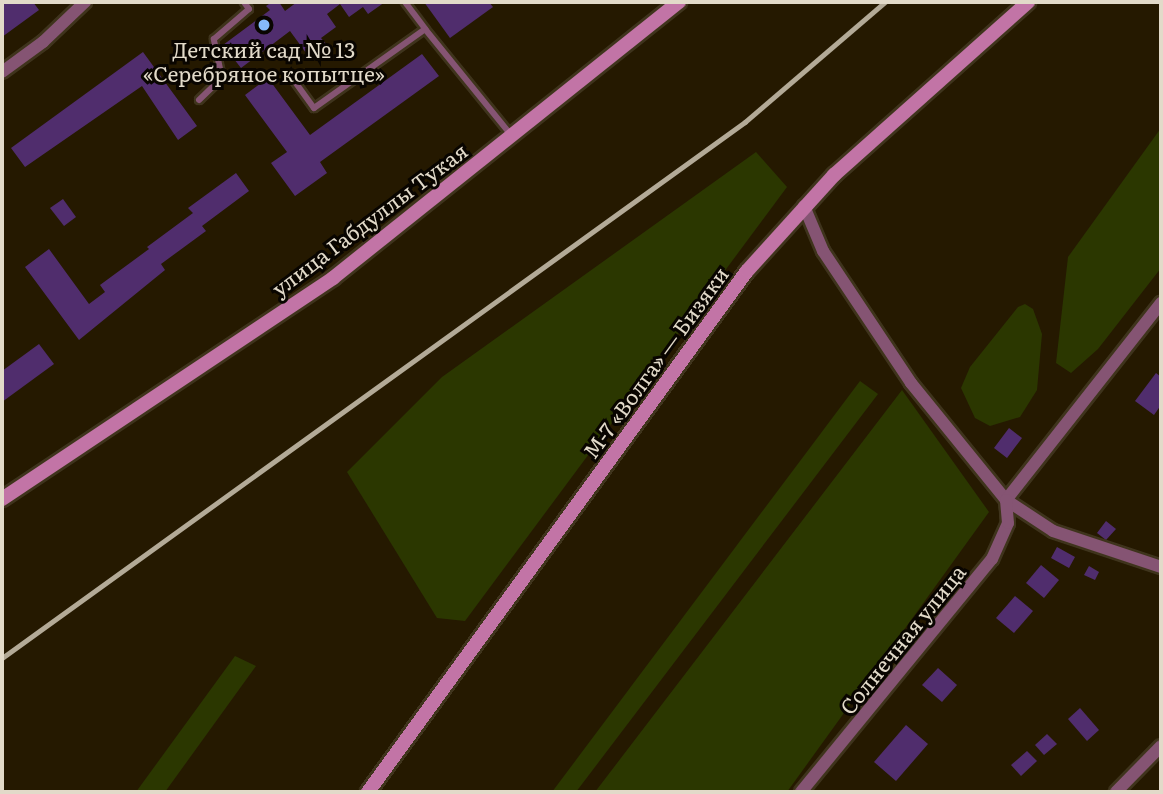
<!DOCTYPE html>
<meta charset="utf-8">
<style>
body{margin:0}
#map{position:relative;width:1163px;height:794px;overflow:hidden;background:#251900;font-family:Literata,serif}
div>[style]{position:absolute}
.green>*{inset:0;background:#2b3700}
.building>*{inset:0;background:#502d6d}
.roads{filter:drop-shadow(2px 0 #3f341c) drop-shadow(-2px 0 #3f341c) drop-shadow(0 2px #3f341c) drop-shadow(0 -2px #3f341c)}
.lane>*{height:6px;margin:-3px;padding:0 3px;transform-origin:3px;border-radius:3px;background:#855473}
.street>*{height:12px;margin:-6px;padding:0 6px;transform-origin:6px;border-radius:6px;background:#855473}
.secondary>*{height:14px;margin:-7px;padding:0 7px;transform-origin:7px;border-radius:7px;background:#c274a6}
.rail>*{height:4.5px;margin:-2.25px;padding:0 2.25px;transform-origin:2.25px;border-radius:2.25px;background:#b3aa97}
.dots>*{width:19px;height:19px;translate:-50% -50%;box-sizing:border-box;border:4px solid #090500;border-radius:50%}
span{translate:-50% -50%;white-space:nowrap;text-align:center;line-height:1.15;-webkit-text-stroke:6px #090500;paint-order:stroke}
.poi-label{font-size:21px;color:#e2dac9}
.street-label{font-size:21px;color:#e2dac9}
.frame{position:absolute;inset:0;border:4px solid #e2dac9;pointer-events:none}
</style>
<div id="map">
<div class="green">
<i style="clip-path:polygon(1161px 128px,1161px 268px,1098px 349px,1071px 373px,1056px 363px,1068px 257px)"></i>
<i style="clip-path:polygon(756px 152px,787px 187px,465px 621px,437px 618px,347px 472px,442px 377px)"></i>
<i style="clip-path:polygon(1025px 304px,1033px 309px,1042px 334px,1037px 390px,1020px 417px,990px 426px,975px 418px,961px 388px,970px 367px,1018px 307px)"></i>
<i style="clip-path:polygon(860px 381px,878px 394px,576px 792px,552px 792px)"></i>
<i style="clip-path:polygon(902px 390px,989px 512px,787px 792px,595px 792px)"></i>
<i style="clip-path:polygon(235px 656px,256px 666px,165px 792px,136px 792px)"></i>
</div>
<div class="building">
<i style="clip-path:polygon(33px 2px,39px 10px,2px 37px,2px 4px)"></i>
<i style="clip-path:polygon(272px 2px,279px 2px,285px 11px,297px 2px,385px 2px,368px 14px,363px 7px,349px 17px,340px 4px,327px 14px,336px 27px,321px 38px,326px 44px,309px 57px,290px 31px,241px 68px,223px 45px,270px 10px,266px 6px)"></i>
<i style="clip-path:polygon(424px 2px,489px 2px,493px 7px,450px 38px)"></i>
<i style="clip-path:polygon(143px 52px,197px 126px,178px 140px,142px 86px,25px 167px,11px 148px)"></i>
<i style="clip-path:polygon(422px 54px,439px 76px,320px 162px,327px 173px,295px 196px,271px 163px,287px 152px,245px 95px,268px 78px,310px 135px)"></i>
<i style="clip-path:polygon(236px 173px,249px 191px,202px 226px,206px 231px,161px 264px,165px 270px,79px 340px,25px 267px,49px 249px,89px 304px,105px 292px,100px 285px,149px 249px,147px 247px,193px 213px,188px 208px)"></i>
<i style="clip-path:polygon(63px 199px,76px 217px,64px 226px,50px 208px)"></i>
<i style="clip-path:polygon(39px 344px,54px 364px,2px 402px,2px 371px)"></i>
<i style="clip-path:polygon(1156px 373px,1161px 377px,1161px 405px,1154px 415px,1135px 401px)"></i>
<i style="clip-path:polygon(1009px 428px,1022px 438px,1007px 458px,994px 448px)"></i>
<i style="clip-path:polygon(1106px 521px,1116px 529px,1106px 540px,1097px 533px)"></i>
<i style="clip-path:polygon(1057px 547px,1075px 557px,1069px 568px,1051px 558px)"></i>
<i style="clip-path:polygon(1041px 565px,1059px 580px,1044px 598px,1026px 583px)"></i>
<i style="clip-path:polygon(1089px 566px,1099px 572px,1095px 580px,1084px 575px)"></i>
<i style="clip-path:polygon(1015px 596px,1033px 611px,1014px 633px,996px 618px)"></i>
<i style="clip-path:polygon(938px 668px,957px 685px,942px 702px,922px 685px)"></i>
<i style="clip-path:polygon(1080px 708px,1099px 730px,1087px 741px,1068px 719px)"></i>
<i style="clip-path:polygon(906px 725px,928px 744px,896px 781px,874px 762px)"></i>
<i style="clip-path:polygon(1047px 734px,1057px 744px,1044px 755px,1035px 745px)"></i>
<i style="clip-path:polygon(1027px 751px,1037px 761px,1021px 776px,1011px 765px)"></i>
</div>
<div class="roads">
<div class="lane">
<i style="left:405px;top:2px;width:34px;rotate:53deg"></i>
<i style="left:290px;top:75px;width:41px;rotate:54deg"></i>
<i style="left:314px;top:108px;width:136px;rotate:-35.4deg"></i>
<i style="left:425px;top:29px;width:136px;rotate:50.9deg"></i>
<i style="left:199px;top:100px;width:32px;rotate:-44deg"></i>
<i style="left:222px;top:78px;width:40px;rotate:-102deg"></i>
<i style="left:214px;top:39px;width:46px;rotate:-40.6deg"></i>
<i style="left:249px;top:9px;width:9px;rotate:-126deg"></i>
</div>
<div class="street">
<i style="left:2px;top:72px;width:51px;rotate:-36.2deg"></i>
<i style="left:43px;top:42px;width:58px;rotate:-43.6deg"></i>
<i style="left:804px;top:206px;width:49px;rotate:67.1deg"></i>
<i style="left:823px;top:251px;width:159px;rotate:56.3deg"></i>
<i style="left:911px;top:383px;width:151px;rotate:50.9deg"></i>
<i style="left:1006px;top:500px;width:56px;rotate:33.4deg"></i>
<i style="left:1053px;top:531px;width:114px;rotate:18.4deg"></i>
<i style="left:1006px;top:500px;width:251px;rotate:-51.8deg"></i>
<i style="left:801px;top:792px;width:301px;rotate:-50.7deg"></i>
<i style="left:992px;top:559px;width:39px;rotate:-66deg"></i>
<i style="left:1008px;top:523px;width:23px;rotate:-95deg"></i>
<i style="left:1116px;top:792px;width:64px;rotate:-45.6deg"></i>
</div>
<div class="secondary">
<i style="left:2px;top:499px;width:398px;rotate:-33.7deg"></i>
<i style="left:333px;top:278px;width:443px;rotate:-38.6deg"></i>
<i style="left:368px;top:792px;width:644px;rotate:-53.97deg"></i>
<i style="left:747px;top:271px;width:130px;rotate:-47.8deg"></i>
<i style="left:834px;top:175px;width:260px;rotate:-41.7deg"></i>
</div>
</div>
<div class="rail">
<i style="left:2px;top:658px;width:916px;rotate:-35.81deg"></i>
<i style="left:745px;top:122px;width:184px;rotate:-40.6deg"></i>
</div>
<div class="dots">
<i style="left:264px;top:25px;background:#86bbfb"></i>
</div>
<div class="poi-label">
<span style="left:264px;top:61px">Детский сад № 13<br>«Серебряное копытце»</span>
</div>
<div class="street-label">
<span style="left:369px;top:219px;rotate:-37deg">улица Габдуллы Тукая</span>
<span style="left:655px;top:362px;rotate:-54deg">М-7 «Волга» — Бизяки</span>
<span style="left:902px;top:639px;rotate:-51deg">Солнечная улица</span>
</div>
<div class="frame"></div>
</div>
